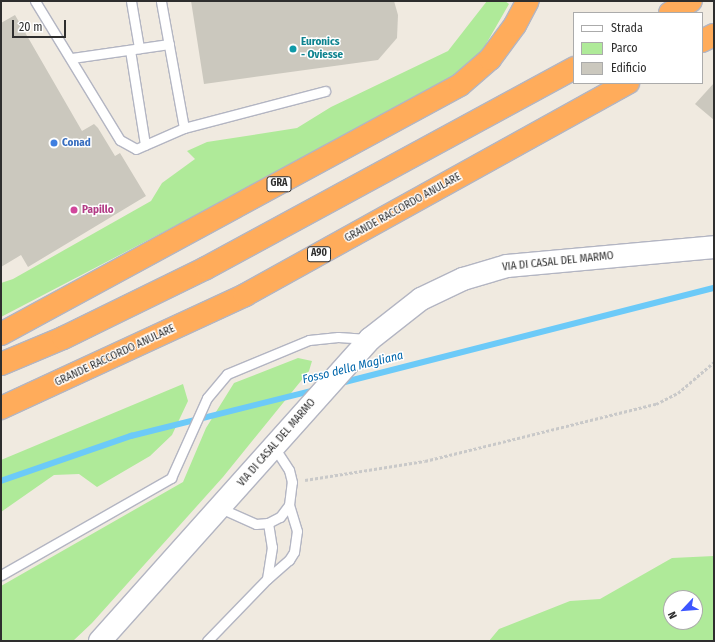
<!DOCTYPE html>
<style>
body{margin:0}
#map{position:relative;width:715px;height:642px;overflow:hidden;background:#f0eae0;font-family:"Fira Sans Condensed",sans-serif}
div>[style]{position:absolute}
.green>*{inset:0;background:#afea99}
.stream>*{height:5.5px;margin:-2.75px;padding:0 2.75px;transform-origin:2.75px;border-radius:2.75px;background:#6ccaf8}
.building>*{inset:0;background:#cbc8be}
.path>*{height:2.5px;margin-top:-1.25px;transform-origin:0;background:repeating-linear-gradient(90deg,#c9c9c9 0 3px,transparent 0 5px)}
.roads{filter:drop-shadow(1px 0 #b3b5c2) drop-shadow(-1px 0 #b3b5c2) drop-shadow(0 1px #b3b5c2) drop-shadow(0 -1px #b3b5c2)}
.lane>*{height:9px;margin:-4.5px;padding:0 4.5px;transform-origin:4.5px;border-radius:4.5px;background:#fff}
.secondary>*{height:22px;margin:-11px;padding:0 11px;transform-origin:11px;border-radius:11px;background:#fff}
.highway>*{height:22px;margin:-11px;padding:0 11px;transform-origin:11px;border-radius:11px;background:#ffac5b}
.dots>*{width:11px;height:11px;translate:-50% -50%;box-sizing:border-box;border:2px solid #fff;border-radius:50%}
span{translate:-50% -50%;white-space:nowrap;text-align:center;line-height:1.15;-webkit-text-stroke:3px #fff;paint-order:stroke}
.shield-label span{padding:1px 3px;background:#fff;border:1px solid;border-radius:3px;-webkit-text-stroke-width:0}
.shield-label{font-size:10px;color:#2e2e2e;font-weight:700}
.culture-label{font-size:11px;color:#0d838f;font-weight:700}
.left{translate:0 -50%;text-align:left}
.shop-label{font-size:11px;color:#366cbe;font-weight:700}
.street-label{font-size:11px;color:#2e2e2e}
.hotel-label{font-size:11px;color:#b23c85;font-weight:700}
.water-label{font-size:12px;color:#0368ac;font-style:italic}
.frame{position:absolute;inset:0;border:2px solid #2e2e2e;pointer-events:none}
.legend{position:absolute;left:573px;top:12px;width:130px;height:72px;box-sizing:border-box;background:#fff;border:1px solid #ababab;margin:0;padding:5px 7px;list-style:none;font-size:12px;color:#2e2e2e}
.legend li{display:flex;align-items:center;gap:8px;height:20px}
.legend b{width:20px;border:1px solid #ababab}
.north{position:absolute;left:663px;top:590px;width:40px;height:40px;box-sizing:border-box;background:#fff;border:1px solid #ababab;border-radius:50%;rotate:244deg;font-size:11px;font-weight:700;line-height:16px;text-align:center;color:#2e2e2e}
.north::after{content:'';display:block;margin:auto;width:14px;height:18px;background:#3d56ff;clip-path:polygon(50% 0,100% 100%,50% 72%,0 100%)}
.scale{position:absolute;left:12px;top:20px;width:54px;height:18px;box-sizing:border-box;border:2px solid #2e2e2e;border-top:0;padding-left:5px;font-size:12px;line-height:14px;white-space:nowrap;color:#2e2e2e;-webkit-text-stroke:3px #fff;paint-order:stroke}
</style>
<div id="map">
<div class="green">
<i style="clip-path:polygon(487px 1px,505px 1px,509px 4px,470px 72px,1px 317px,1px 283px,13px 279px,151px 201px,162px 183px,195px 159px,187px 151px,207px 142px,297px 128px,331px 107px,448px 51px)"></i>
<i style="clip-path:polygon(298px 358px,312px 361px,309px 371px,223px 477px,92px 623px,73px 641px,1px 641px,1px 586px,183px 482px,206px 428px,234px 383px)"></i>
<i style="clip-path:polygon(183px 384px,188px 401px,172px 435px,150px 456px,97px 487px,79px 474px,54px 475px,1px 512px,1px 460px)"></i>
<i style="clip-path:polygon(evenodd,714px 556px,714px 641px,489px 641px,499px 629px,570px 601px,600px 599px,672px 558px,714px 556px,671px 598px,695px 598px,695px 622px,671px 622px,671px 598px)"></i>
</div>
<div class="stream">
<i style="left:341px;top:383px;width:385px;rotate:-14.3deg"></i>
<i style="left:1px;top:481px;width:138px;rotate:-19.1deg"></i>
<i style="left:131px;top:436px;width:190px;rotate:-14deg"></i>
</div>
<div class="building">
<i style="clip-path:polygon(191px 1px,394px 1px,398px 15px,397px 38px,378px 60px,204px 84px)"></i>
<i style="clip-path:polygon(15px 15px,82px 131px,94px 124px,98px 128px,115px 156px,120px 153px,146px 196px,28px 267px,21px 255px,1px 267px,1px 23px)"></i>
<i style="clip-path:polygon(714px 83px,714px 120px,695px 104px)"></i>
</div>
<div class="path">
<i style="left:305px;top:480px;width:121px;rotate:-9deg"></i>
<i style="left:425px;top:461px;width:238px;rotate:-13.9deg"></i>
<i style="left:656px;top:404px;width:25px;rotate:-27deg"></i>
<i style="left:678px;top:393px;width:48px;rotate:-40.7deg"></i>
</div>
<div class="roads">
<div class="lane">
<i style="left:35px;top:1px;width:163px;rotate:58.6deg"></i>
<i style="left:120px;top:140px;width:18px;rotate:29deg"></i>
<i style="left:136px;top:149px;width:52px;rotate:-23.6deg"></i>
<i style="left:184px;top:128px;width:129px;rotate:-100.3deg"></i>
<i style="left:131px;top:1px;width:48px;rotate:80.3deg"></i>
<i style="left:130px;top:50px;width:96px;rotate:81deg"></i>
<i style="left:72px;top:58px;width:98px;rotate:-8.2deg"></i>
<i style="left:184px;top:128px;width:146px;rotate:-14.7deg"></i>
<i style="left:220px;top:508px;width:39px;rotate:24deg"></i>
<i style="left:256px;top:524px;width:12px;rotate:-5deg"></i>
<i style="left:268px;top:523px;width:13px;rotate:-27deg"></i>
<i style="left:280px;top:517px;width:15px;rotate:-53deg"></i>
<i style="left:289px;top:505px;width:23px;rotate:-83deg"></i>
<i style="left:292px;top:482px;width:12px;rotate:-104deg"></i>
<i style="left:289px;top:470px;width:27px;rotate:-123deg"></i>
<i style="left:268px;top:523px;width:24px;rotate:81deg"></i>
<i style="left:272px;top:547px;width:32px;rotate:99deg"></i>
<i style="left:267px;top:579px;width:29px;rotate:-41deg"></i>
<i style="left:289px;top:560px;width:9px;rotate:-58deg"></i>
<i style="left:294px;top:552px;width:21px;rotate:-82deg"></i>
<i style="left:297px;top:531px;width:27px;rotate:-107deg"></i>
<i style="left:1px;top:575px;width:196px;rotate:-29.7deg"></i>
<i style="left:171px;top:478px;width:88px;rotate:-65.8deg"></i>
<i style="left:207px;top:398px;width:31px;rotate:-50deg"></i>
<i style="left:227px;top:374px;width:89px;rotate:-22.5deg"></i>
<i style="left:309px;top:340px;width:29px;rotate:-6deg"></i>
<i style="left:338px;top:337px;width:30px;rotate:4deg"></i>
<i style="left:207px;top:641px;width:86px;rotate:-45.9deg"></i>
</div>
<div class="secondary">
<i style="left:100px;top:641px;width:405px;rotate:-48.2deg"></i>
<i style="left:370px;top:339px;width:65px;rotate:-38.1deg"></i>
<i style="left:421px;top:299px;width:47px;rotate:-25.5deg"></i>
<i style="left:463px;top:279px;width:46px;rotate:-16.5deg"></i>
<i style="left:507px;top:266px;width:208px;rotate:-5.2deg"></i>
</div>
<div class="highway">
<i style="left:670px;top:13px;width:24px;rotate:-30deg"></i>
<i style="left:702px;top:41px;width:13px;rotate:-27deg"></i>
<i style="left:1px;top:334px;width:522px;rotate:-28.48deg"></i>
<i style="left:460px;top:85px;width:40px;rotate:-41deg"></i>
<i style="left:490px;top:59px;width:42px;rotate:-53.7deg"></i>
<i style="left:515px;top:25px;width:27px;rotate:-62deg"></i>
<i style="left:1px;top:364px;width:67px;rotate:-22.8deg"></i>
<i style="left:63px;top:338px;width:159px;rotate:-26.1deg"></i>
<i style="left:206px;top:268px;width:419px;rotate:-28.5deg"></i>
<i style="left:1px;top:408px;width:269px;rotate:-24.8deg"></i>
<i style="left:245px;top:295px;width:438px;rotate:-29deg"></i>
</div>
</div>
<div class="dots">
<i style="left:293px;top:49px;background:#0f9aa8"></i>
<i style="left:54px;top:143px;background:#3f7fe0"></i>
<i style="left:74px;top:210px;background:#d1479c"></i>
</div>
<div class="shield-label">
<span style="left:279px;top:184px">GRA</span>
<span style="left:319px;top:254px">A90</span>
</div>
<div class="culture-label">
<span class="left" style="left:301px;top:49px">Euronics<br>- Oviesse</span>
</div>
<div class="shop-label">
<span class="left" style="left:62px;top:143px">Conad</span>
</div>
<div class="street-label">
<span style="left:403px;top:208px;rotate:-29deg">GRANDE RACCORDO ANULARE</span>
<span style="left:558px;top:262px;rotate:-6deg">VIA DI CASAL DEL MARMO</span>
<span style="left:115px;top:356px;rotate:-25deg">GRANDE RACCORDO ANULARE</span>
<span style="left:277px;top:443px;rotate:-49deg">VIA DI CASAL DEL MARMO</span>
</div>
<div class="hotel-label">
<span class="left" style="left:82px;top:210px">Papillo</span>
</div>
<div class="water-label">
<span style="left:353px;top:368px;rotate:-14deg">Fosso della Magliana</span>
</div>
<div class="frame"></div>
<ul class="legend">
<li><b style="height:5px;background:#fff"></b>Strada</li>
<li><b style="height:11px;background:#afea99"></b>Parco</li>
<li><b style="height:11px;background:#cbc8be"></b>Edificio</li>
</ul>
<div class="north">N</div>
<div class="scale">20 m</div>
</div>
